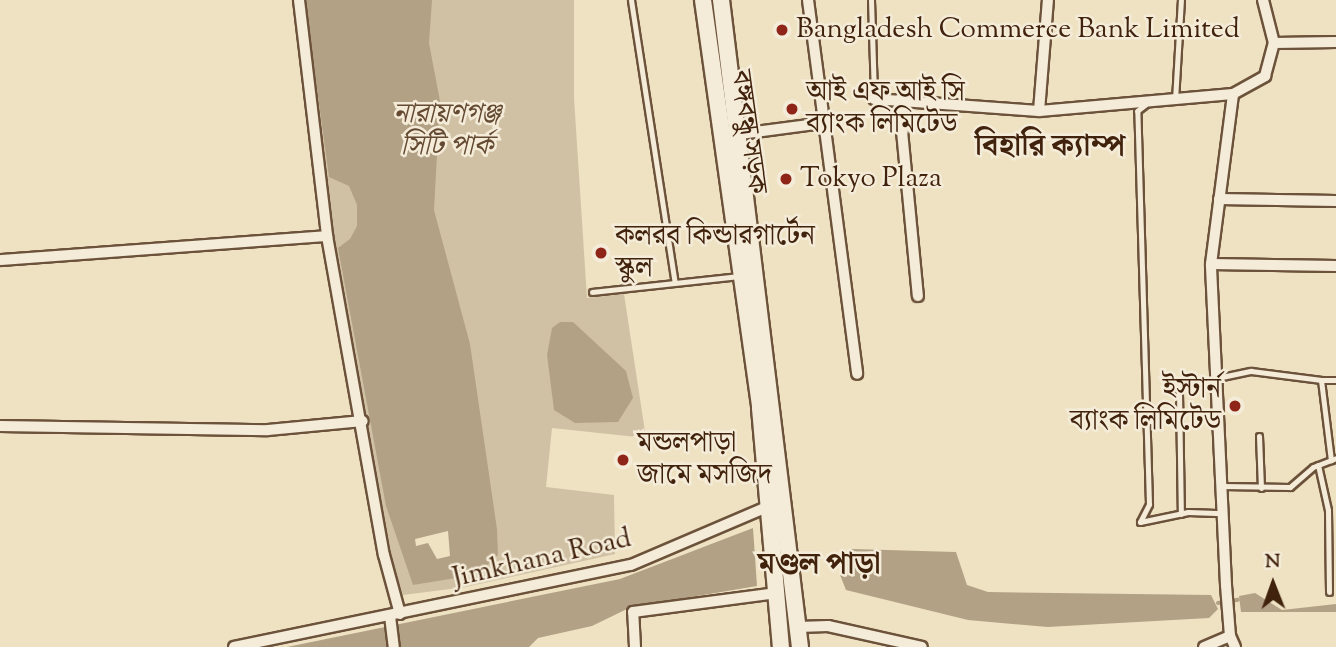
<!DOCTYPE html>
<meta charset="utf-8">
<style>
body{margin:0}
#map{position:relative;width:1336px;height:647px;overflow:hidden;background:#eee2c3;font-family:"Sorts Mill Goudy","Noto Serif Bengali",serif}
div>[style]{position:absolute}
.green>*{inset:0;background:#d1c1a4}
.water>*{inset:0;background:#b3a185}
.pier>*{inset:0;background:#eee2c3}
.stream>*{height:3.5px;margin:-1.75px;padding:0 1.75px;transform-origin:1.75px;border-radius:1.75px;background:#b3a185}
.roads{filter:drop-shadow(2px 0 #6c523a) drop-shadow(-2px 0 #6c523a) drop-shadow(0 2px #6c523a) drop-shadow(0 -2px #6c523a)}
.service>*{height:5px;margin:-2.5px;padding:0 2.5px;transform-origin:2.5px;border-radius:2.5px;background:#f4ecd8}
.minor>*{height:10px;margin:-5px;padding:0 5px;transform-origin:5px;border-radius:5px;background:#f4ecd8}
.secondary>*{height:16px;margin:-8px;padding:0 8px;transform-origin:8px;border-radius:8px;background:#f4ecd8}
.dots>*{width:19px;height:19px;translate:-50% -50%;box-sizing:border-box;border:4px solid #f4ecd8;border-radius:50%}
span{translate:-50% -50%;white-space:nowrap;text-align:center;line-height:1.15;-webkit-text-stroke:5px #f4ecd8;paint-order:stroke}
.poi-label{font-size:28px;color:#41220d}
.left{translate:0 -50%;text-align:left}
.right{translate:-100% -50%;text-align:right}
.park-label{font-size:28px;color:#654a33;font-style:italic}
.street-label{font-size:28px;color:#41220d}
.neighbourhood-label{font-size:30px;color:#41220d;font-weight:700}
.north{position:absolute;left:1238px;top:549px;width:70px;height:70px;-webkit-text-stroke:5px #f4ecd8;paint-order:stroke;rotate:359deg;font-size:19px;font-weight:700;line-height:28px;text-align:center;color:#41220d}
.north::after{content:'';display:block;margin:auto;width:24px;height:32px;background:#41220d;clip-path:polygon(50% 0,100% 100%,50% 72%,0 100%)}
</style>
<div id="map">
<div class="green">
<i style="clip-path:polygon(301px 0,574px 0,574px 98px,587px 298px,624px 294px,646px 438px,552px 428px,546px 487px,614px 495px,615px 554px,466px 587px,403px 595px,384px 538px,335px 268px)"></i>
</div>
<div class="water">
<i style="clip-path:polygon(305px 0,432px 0,429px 43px,440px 101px,434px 210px,470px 344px,497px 529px,498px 555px,481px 571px,462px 577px,413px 585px,386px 506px,338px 248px,350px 239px,357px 226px,357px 205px,349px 186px,329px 177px)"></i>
<i style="clip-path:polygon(560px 322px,573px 322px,626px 371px,633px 398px,618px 422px,575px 423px,554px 410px,547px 355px,552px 328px)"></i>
<i style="clip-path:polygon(753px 528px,757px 586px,631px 607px,592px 626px,538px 638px,529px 647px,287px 647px,620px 579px)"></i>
<i style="clip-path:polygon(852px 549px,956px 552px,967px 585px,988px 592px,1211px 595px,1218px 609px,1209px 618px,1101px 624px,1048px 627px,968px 620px,846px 590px,840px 575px,841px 563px)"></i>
<i style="clip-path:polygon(1255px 593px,1282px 610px,1336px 604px,1336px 612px,1241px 612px,1239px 596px)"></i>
</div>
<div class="pier">
<i style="clip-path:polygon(448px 531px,450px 556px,437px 559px,428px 543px,416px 546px,415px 539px)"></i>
</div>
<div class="stream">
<i style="left:1218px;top:603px;width:20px;rotate:-9deg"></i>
</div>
<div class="roads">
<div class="service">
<i style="left:631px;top:0;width:286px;rotate:81.2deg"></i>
<i style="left:871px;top:0;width:98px;rotate:88.2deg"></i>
<i style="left:1175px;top:100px;width:100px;rotate:-86.6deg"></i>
<i style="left:592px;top:292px;width:148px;rotate:-6.2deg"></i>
<i style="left:1217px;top:378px;width:35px;rotate:-12deg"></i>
<i style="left:1251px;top:371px;width:71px;rotate:7.3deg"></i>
<i style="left:1321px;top:380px;width:81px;rotate:82.9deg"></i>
<i style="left:1321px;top:380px;width:15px"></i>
<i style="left:1179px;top:393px;width:121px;rotate:89.1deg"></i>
<i style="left:1259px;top:436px;width:52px;rotate:87.8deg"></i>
<i style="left:1318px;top:465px;width:46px;rotate:77.5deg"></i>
<i style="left:1328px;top:510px;width:82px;rotate:89.3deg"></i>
<i style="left:1222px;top:486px;width:68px;rotate:0.8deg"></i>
<i style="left:1290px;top:487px;width:30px;rotate:-41deg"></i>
<i style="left:1313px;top:467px;width:25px;rotate:-21deg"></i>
<i style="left:1140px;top:522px;width:20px;rotate:-63deg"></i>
<i style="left:1149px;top:504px;width:393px;rotate:-91.7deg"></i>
<i style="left:1137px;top:111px;width:11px;rotate:-38deg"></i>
<i style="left:1140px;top:522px;width:49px;rotate:-11.8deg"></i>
<i style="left:1188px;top:512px;width:35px;rotate:2deg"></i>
</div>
<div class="minor">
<i style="left:299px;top:0;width:238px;rotate:83.2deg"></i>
<i style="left:327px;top:236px;width:324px;rotate:79.9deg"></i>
<i style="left:384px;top:555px;width:61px;rotate:74.8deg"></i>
<i style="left:808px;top:0;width:377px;rotate:82.5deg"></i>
<i style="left:1263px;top:0;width:44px;rotate:75.7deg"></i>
<i style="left:1274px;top:43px;width:62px;rotate:-0.9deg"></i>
<i style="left:874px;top:99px;width:165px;rotate:4.2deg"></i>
<i style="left:1039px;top:111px;width:111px;rotate:-85.4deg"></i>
<i style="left:899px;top:100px;width:197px;rotate:84.5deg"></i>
<i style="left:1039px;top:111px;width:195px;rotate:-5deg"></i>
<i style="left:740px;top:134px;width:85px;rotate:-7.5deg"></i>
<i style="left:1219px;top:199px;width:117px;rotate:1deg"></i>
<i style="left:0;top:260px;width:328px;rotate:-4.2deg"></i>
<i style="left:1211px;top:264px;width:125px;rotate:0.9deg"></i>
<i style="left:0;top:426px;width:268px;rotate:0.9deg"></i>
<i style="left:268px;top:430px;width:95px;rotate:-5.4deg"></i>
<i style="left:390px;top:616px;width:31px;rotate:83deg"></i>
<i style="left:798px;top:627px;width:30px;rotate:-2deg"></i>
<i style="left:828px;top:626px;width:96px;rotate:12.6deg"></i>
<i style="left:234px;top:647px;width:405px;rotate:-11.7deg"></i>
<i style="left:631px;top:565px;width:150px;rotate:-23.1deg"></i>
<i style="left:635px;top:647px;width:35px;rotate:-93deg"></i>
<i style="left:633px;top:612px;width:145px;rotate:-7.5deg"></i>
<i style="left:1204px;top:647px;width:28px;rotate:-23deg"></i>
<i style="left:1235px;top:647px;width:12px;rotate:-114deg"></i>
<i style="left:1230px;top:636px;width:51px;rotate:-94.5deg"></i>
<i style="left:1226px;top:585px;width:321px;rotate:-92.7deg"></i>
<i style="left:1211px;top:264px;width:171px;rotate:-82.6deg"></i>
<i style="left:1233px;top:94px;width:37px;rotate:-29deg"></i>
<i style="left:1265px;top:76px;width:34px;rotate:-75deg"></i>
</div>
<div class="secondary">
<i style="left:703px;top:0;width:412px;rotate:82deg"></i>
<i style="left:760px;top:408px;width:240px;rotate:85deg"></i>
<i style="left:721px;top:0;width:652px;rotate:83.04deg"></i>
</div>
</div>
<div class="dots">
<i style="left:782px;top:30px;background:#8f2418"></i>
<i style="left:792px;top:109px;background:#8f2418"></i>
<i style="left:786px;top:179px;background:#8f2418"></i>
<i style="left:601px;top:253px;background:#8f2418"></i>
<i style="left:1235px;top:406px;background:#8f2418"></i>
<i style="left:623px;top:460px;background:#8f2418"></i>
</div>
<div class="poi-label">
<span class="left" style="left:796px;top:30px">Bangladesh Commerce Bank Limited</span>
<span class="left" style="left:806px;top:109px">আই এফ আই সি<br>ব্যাংক লিমিটেড</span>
<span class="left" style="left:800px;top:179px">Tokyo Plaza</span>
<span class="left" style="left:615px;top:253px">কলরব কিন্ডারগার্টেন<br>স্কুল</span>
<span class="right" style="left:1221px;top:406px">ইস্টার্ন<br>ব্যাংক লিমিটেড</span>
<span class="left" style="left:637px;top:460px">মন্ডলপাড়া<br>জামে মসজিদ</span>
</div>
<div class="park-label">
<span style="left:447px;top:131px">নারায়ণগঞ্জ<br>সিটি পার্ক</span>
</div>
<div class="street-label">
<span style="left:748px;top:132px;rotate:82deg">বঙ্গবন্ধু সড়ক</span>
<span style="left:542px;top:559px;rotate:-13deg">Jimkhana Road</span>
</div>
<div class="neighbourhood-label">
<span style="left:1050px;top:148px">বিহারি ক্যাম্প</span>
<span style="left:819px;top:566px">মণ্ডল পাড়া</span>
</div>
<div class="north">N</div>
</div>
